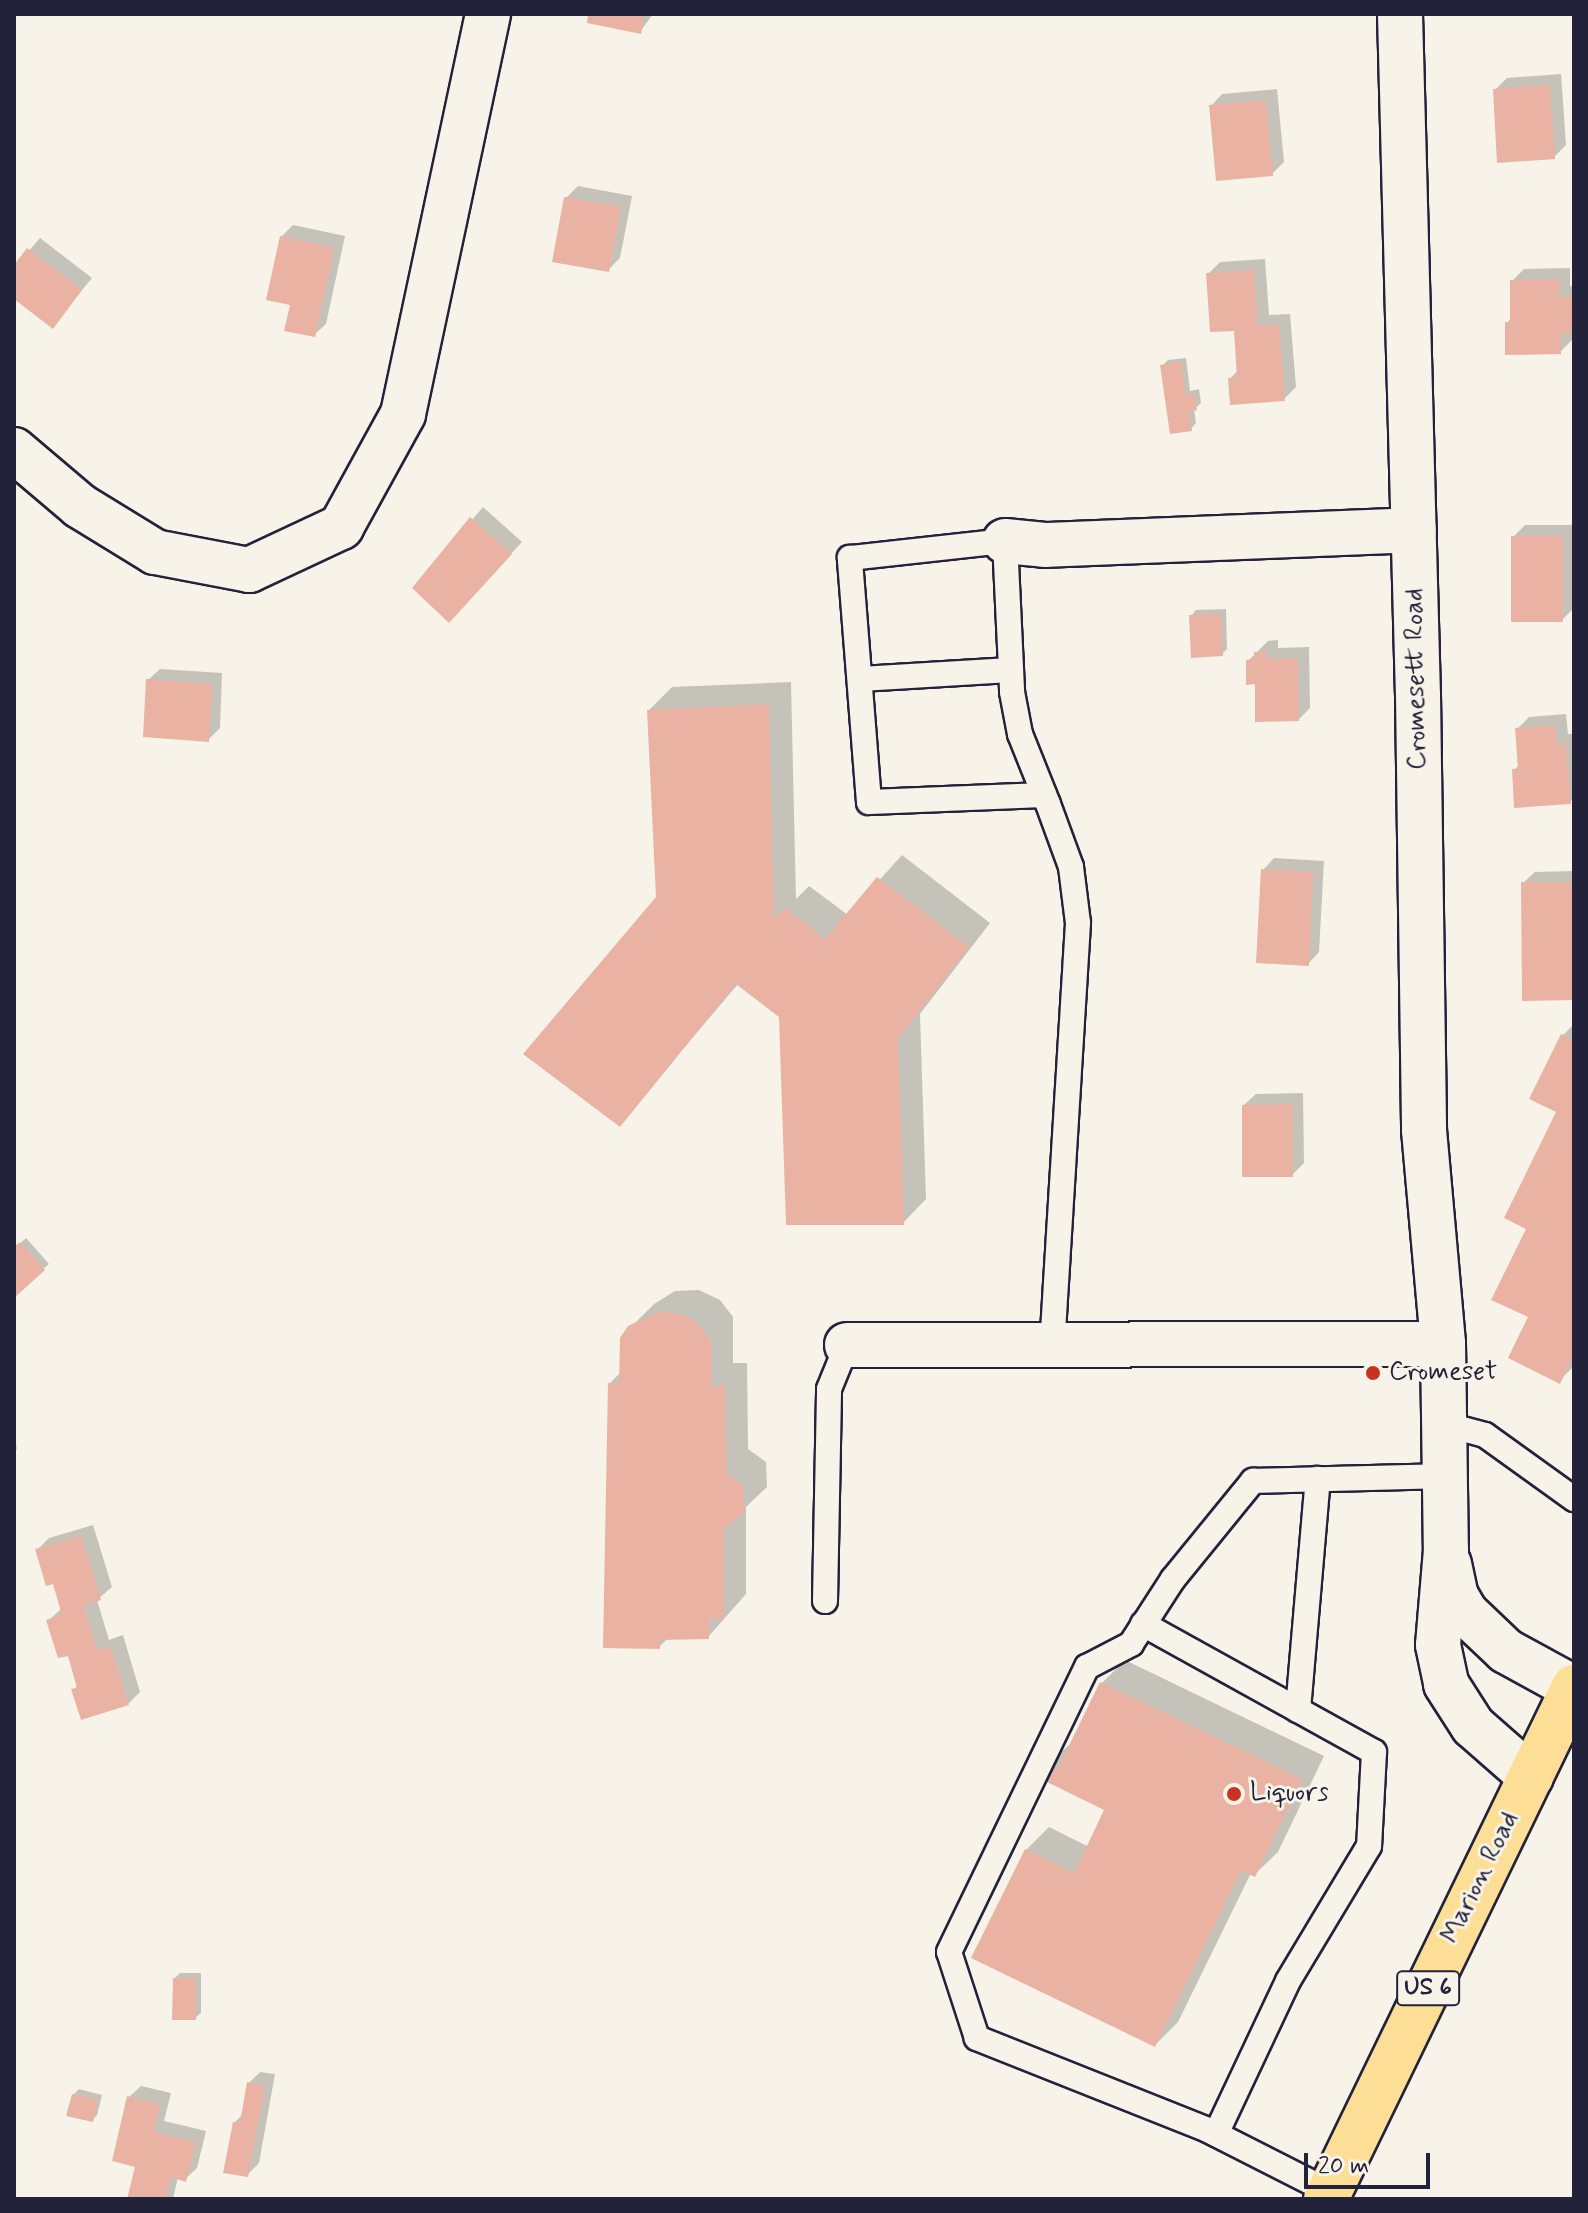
<!DOCTYPE html>
<style>
body{margin:0}
#map{position:relative;width:1588px;height:2213px;overflow:hidden;background:#f7f3e8;font-family:Mynerve,sans-serif}
div>[style]{position:absolute}
.shadow>*{inset:0;background:#0003}
.building>*{inset:0;background:#eab2a2}
.roads{filter:drop-shadow(2px 0 #22223b) drop-shadow(-2px 0 #22223b) drop-shadow(0 2px #22223b) drop-shadow(0 -2px #22223b)}
.service>*{height:24px;margin:-12px;padding:0 12px;transform-origin:12px;border-radius:12px;background:#f7f3e8}
.minor>*{height:44px;margin:-22px;padding:0 22px;transform-origin:22px;border-radius:22px;background:#f7f3e8}
.tertiary>*{height:44px;margin:-22px;padding:0 22px;transform-origin:22px;border-radius:22px;background:#f7f3e8}
.primary>*{height:44px;margin:-22px;padding:0 22px;transform-origin:22px;border-radius:22px;background:#fdde96}
.dots>*{width:22px;height:22px;translate:-50% -50%;box-sizing:border-box;border:4px solid #f7f3e8;border-radius:50%}
span{translate:-50% -50%;white-space:nowrap;text-align:center;line-height:1.15;-webkit-text-stroke:6px #f7f3e8;paint-order:stroke}
.shield-label span{padding:2px 6px;background:#f7f3e8;border:2px solid;border-radius:6px;-webkit-text-stroke-width:0}
.shield-label{font-size:24px;color:#22223b;font-weight:700}
.street-label{font-size:26px;color:#22223b}
.poi-label{font-size:26px;color:#22223b}
.left{translate:0 -50%;text-align:left}
.frame{position:absolute;inset:0;border:16px solid #22223b;pointer-events:none}
.scale{position:absolute;left:1304px;top:2153px;width:126px;height:36px;box-sizing:border-box;border:4px solid #22223b;border-top:0;padding-left:10px;font-size:24px;line-height:28px;white-space:nowrap;color:#22223b;-webkit-text-stroke:6px #f7f3e8;paint-order:stroke}
</style>
<div id="map">
<div class="shadow">
<i style="clip-path:polygon(590px 14px,653px 14px,640px 32px)"></i>
<i style="clip-path:polygon(1561px 74px,1566px 145px,1554px 157px,1495px 90px,1507px 78px)"></i>
<i style="clip-path:polygon(1277px 89px,1284px 162px,1272px 174px,1211px 106px,1222px 94px)"></i>
<i style="clip-path:polygon(578px 186px,632px 196px,620px 258px,608px 270px,566px 198px)"></i>
<i style="clip-path:polygon(293px 225px,345px 236px,326px 324px,314px 335px,292px 303px,281px 237px)"></i>
<i style="clip-path:polygon(40px 238px,92px 278px,52px 326px,14px 297px,14px 268px)"></i>
<i style="clip-path:polygon(1265px 259px,1269px 315px,1290px 314px,1296px 387px,1284px 399px,1230px 379px,1238px 370px,1235px 329px,1208px 274px,1220px 262px)"></i>
<i style="clip-path:polygon(1570px 268px,1570px 286px,1574px 286px,1574px 331px,1572px 340px,1560px 352px,1507px 323px,1512px 317px,1512px 281px,1524px 269px)"></i>
<i style="clip-path:polygon(1186px 358px,1190px 391px,1199px 389px,1201px 403px,1194px 409px,1196px 423px,1191px 429px,1162px 366px,1168px 360px)"></i>
<i style="clip-path:polygon(483px 507px,522px 542px,461px 608px,414px 588px)"></i>
<i style="clip-path:polygon(1525px 525px,1574px 525px,1574px 608px,1562px 620px,1513px 537px)"></i>
<i style="clip-path:polygon(1226px 609px,1227px 649px,1222px 654px,1191px 616px,1196px 610px)"></i>
<i style="clip-path:polygon(1278px 640px,1278px 648px,1309px 647px,1310px 708px,1299px 719px,1257px 682px,1248px 661px,1268px 641px)"></i>
<i style="clip-path:polygon(160px 669px,222px 673px,220px 728px,208px 740px,148px 680px)"></i>
<i style="clip-path:polygon(791px 682px,796px 899px,809px 886px,848px 915px,902px 855px,990px 923px,920px 1014px,926px 1199px,903px 1223px,781px 1016px,739px 983px,619px 1124px,658px 898px,649px 710px,672px 687px)"></i>
<i style="clip-path:polygon(1566px 714px,1568px 734px,1574px 734px,1574px 797px,1570px 802px,1514px 770px,1520px 764px,1517px 729px,1529px 717px)"></i>
<i style="clip-path:polygon(1274px 858px,1324px 861px,1319px 952px,1308px 964px,1263px 870px)"></i>
<i style="clip-path:polygon(1574px 871px,1574px 998px,1523px 883px,1535px 872px)"></i>
<i style="clip-path:polygon(1574px 1024px,1574px 1366px,1559px 1381px,1530px 1317px,1529px 1228px,1558px 1111px,1563px 1035px)"></i>
<i style="clip-path:polygon(1303px 1093px,1304px 1163px,1292px 1175px,1244px 1105px,1256px 1094px)"></i>
<i style="clip-path:polygon(26px 1238px,49px 1264px,14px 1295px,14px 1249px)"></i>
<i style="clip-path:polygon(699px 1290px,720px 1300px,733px 1317px,733px 1363px,747px 1363px,748px 1449px,766px 1462px,767px 1487px,746px 1507px,746px 1594px,708px 1637px,669px 1637px,659px 1647px,610px 1383px,621px 1372px,630px 1328px,654px 1304px,675px 1291px)"></i>
<i style="clip-path:polygon(14px 1433px,17px 1449px,14px 1453px)"></i>
<i style="clip-path:polygon(93px 1525px,112px 1587px,97px 1600px,109px 1640px,123px 1635px,140px 1692px,128px 1704px,73px 1690px,78px 1685px,69px 1653px,48px 1621px,62px 1608px,55px 1581px,37px 1550px,49px 1538px)"></i>
<i style="clip-path:polygon(1125px 1660px,1324px 1756px,1278px 1852px,1254px 1875px,1251px 1873px,1178px 2022px,1155px 2045px,1026px 1850px,1049px 1827px,1089px 1847px,1107px 1809px,1048px 1763px,1074px 1741px,1102px 1683px)"></i>
<i style="clip-path:polygon(180px 1973px,201px 1973px,201px 2013px,195px 2018px,175px 1978px)"></i>
<i style="clip-path:polygon(260px 2072px,275px 2074px,259px 2163px,247px 2175px,234px 2123px,243px 2114px,249px 2083px)"></i>
<i style="clip-path:polygon(141px 2086px,171px 2093px,164px 2121px,206px 2131px,197px 2168px,185px 2179px,178px 2177px,173px 2199px,129px 2199px,138px 2165px,129px 2097px)"></i>
<i style="clip-path:polygon(79px 2089px,102px 2095px,97px 2115px,92px 2120px,73px 2095px)"></i>
</div>
<div class="building">
<i style="clip-path:polygon(588px 14px,645px 14px,641px 34px,587px 23px)"></i>
<i style="clip-path:polygon(1550px 85px,1555px 159px,1497px 163px,1493px 89px)"></i>
<i style="clip-path:polygon(1266px 100px,1273px 176px,1216px 181px,1209px 105px)"></i>
<i style="clip-path:polygon(564px 197px,621px 207px,609px 272px,552px 262px)"></i>
<i style="clip-path:polygon(280px 236px,334px 248px,315px 337px,284px 331px,290px 305px,266px 300px)"></i>
<i style="clip-path:polygon(27px 248px,82px 290px,53px 329px,14px 299px,14px 265px)"></i>
<i style="clip-path:polygon(1254px 270px,1258px 326px,1279px 325px,1285px 401px,1230px 405px,1228px 378px,1237px 377px,1234px 331px,1210px 332px,1206px 273px)"></i>
<i style="clip-path:polygon(1559px 279px,1559px 297px,1574px 297px,1574px 333px,1561px 334px,1561px 354px,1505px 355px,1505px 322px,1510px 322px,1510px 280px)"></i>
<i style="clip-path:polygon(1181px 362px,1186px 395px,1195px 394px,1197px 410px,1189px 412px,1192px 431px,1170px 434px,1160px 365px)"></i>
<i style="clip-path:polygon(470px 517px,512px 554px,449px 623px,412px 588px)"></i>
<i style="clip-path:polygon(1511px 536px,1563px 536px,1563px 622px,1511px 622px)"></i>
<i style="clip-path:polygon(1221px 614px,1223px 656px,1191px 658px,1189px 615px)"></i>
<i style="clip-path:polygon(1267px 651px,1267px 659px,1298px 658px,1299px 721px,1255px 722px,1255px 684px,1246px 685px,1246px 660px,1254px 659px,1254px 652px)"></i>
<i style="clip-path:polygon(146px 679px,212px 684px,209px 742px,143px 737px)"></i>
<i style="clip-path:polygon(769px 704px,774px 919px,785px 908px,825px 939px,877px 877px,969px 947px,898px 1039px,904px 1225px,786px 1225px,779px 1017px,736px 984px,620px 1127px,523px 1054px,656px 897px,647px 710px)"></i>
<i style="clip-path:polygon(1555px 725px,1557px 745px,1566px 745px,1571px 804px,1514px 808px,1512px 769px,1518px 769px,1515px 728px)"></i>
<i style="clip-path:polygon(1261px 869px,1313px 872px,1309px 966px,1256px 963px)"></i>
<i style="clip-path:polygon(1521px 882px,1574px 882px,1574px 1000px,1522px 1001px)"></i>
<i style="clip-path:polygon(1561px 1034px,1574px 1041px,1574px 1354px,1560px 1384px,1508px 1358px,1528px 1317px,1491px 1300px,1526px 1229px,1504px 1218px,1556px 1112px,1529px 1099px)"></i>
<i style="clip-path:polygon(1293px 1104px,1293px 1177px,1242px 1177px,1242px 1105px)"></i>
<i style="clip-path:polygon(20px 1242px,45px 1270px,14px 1298px,14px 1247px)"></i>
<i style="clip-path:polygon(660px 1311px,685px 1315px,697px 1323px,711px 1340px,711px 1386px,725px 1386px,726px 1472px,743px 1486px,744px 1512px,724px 1529px,724px 1619px,709px 1619px,709px 1639px,660px 1640px,660px 1649px,603px 1648px,608px 1383px,619px 1383px,620px 1338px,628px 1326px)"></i>
<i style="clip-path:polygon(81px 1536px,101px 1600px,84px 1605px,97px 1650px,111px 1646px,129px 1705px,81px 1720px,71px 1689px,77px 1688px,68px 1656px,58px 1658px,46px 1620px,62px 1615px,53px 1584px,46px 1586px,35px 1549px)"></i>
<i style="clip-path:polygon(1100px 1682px,1302px 1779px,1255px 1877px,1241px 1871px,1155px 2047px,971px 1958px,1025px 1849px,1074px 1873px,1104px 1810px,1039px 1778px,1046px 1762px,1058px 1768px)"></i>
<i style="clip-path:polygon(173px 1978px,196px 1978px,196px 2020px,172px 2020px)"></i>
<i style="clip-path:polygon(247px 2082px,265px 2086px,248px 2177px,223px 2173px,233px 2122px,240px 2123px)"></i>
<i style="clip-path:polygon(72px 2094px,98px 2100px,93px 2122px,66px 2116px)"></i>
<i style="clip-path:polygon(127px 2096px,160px 2105px,154px 2132px,196px 2142px,186px 2182px,171px 2177px,165px 2199px,127px 2199px,135px 2167px,112px 2161px)"></i>
</div>
<div class="roads">
<div class="service">
<i style="left:860px;top:679px;width:151px;rotate:-3.4deg"></i>
<i style="left:1044px;top:795px;width:175px;rotate:177.7deg"></i>
<i style="left:869px;top:802px;width:245px;rotate:-94.5deg"></i>
<i style="left:850px;top:558px;width:156px;rotate:-6.3deg"></i>
<i style="left:1005px;top:541px;width:151px;rotate:87.3deg"></i>
<i style="left:1012px;top:692px;width:43px;rotate:79.2deg"></i>
<i style="left:1020px;top:734px;width:75px;rotate:68.2deg"></i>
<i style="left:1048px;top:804px;width:67px;rotate:69.9deg"></i>
<i style="left:1071px;top:867px;width:56px;rotate:82.9deg"></i>
<i style="left:1078px;top:923px;width:423px;rotate:93.5deg"></i>
<i style="left:1444px;top:1424px;width:42px;rotate:15deg"></i>
<i style="left:1485px;top:1435px;width:110px;rotate:35.7deg"></i>
<i style="left:825px;top:1601px;width:212px;rotate:-88.9deg"></i>
<i style="left:829px;top:1389px;width:48px;rotate:-67.8deg"></i>
<i style="left:1143px;top:1624px;width:264px;rotate:29deg"></i>
<i style="left:1374px;top:1752px;width:94px;rotate:93deg"></i>
<i style="left:1369px;top:1846px;width:157px;rotate:121deg"></i>
<i style="left:1288px;top:1981px;width:169px;rotate:115.2deg"></i>
<i style="left:1298px;top:1710px;width:232px;rotate:-85.1deg"></i>
<i style="left:1330px;top:2192px;width:137px;rotate:-153.1deg"></i>
<i style="left:1208px;top:2130px;width:249px;rotate:-158.3deg"></i>
<i style="left:977px;top:2038px;width:90px;rotate:-108deg"></i>
<i style="left:949px;top:1952px;width:317px;rotate:-64.2deg"></i>
<i style="left:1087px;top:1667px;width:50px;rotate:-27.6deg"></i>
<i style="left:1131px;top:1644px;width:77px;rotate:-57.1deg"></i>
<i style="left:1173px;top:1579px;width:127px;rotate:-50.8deg"></i>
<i style="left:1253px;top:1481px;width:193px;rotate:-1.5deg"></i>
</div>
<div class="minor">
<i style="left:14px;top:450px;width:87px;rotate:40.3deg"></i>
<i style="left:80px;top:506px;width:88px;rotate:31.5deg"></i>
<i style="left:155px;top:552px;width:96px;rotate:10.8deg"></i>
<i style="left:249px;top:570px;width:102px;rotate:-25.1deg"></i>
<i style="left:341px;top:527px;width:129px;rotate:-61.2deg"></i>
<i style="left:403px;top:414px;width:409px;rotate:-78deg"></i>
<i style="left:1005px;top:541px;width:40px;rotate:5.7deg"></i>
<i style="left:1045px;top:545px;width:369px;rotate:-2.3deg"></i>
<i style="left:847px;top:1345px;width:596px;rotate:-0.1deg"></i>
</div>
<div class="tertiary">
<i style="left:1400px;top:14px;width:681px;rotate:88.49deg"></i>
<i style="left:1418px;top:695px;width:435px;rotate:89.2deg"></i>
<i style="left:1424px;top:1130px;width:215px;rotate:84.9deg"></i>
<i style="left:1443px;top:1344px;width:206px;rotate:89.2deg"></i>
<i style="left:1446px;top:1550px;width:95px;rotate:94.8deg"></i>
<i style="left:1438px;top:1645px;width:40px;rotate:78deg"></i>
<i style="left:1446px;top:1684px;width:50px;rotate:57.3deg"></i>
<i style="left:1473px;top:1726px;width:77px;rotate:41.3deg"></i>
<i style="left:1449px;top:1564px;width:33px;rotate:78deg"></i>
<i style="left:1456px;top:1596px;width:20px;rotate:60deg"></i>
<i style="left:1466px;top:1613px;width:55px;rotate:43.5deg"></i>
<i style="left:1506px;top:1651px;width:77px;rotate:28.6deg"></i>
</div>
<div class="primary">
<i style="left:1326px;top:2199px;width:569px;rotate:-64.16deg"></i>
</div>
</div>
<div class="dots">
<i style="left:1373px;top:1373px;background:#c8321e"></i>
<i style="left:1234px;top:1794px;background:#c8321e"></i>
</div>
<div class="shield-label">
<span style="left:1428px;top:1988px">US 6</span>
</div>
<div class="street-label">
<span style="left:1417px;top:679px;rotate:-91deg">Cromesett Road</span>
<span style="left:1481px;top:1878px;rotate:-64deg">Marion Road</span>
</div>
<div class="poi-label">
<span class="left" style="left:1389px;top:1373px">Cromeset</span>
<span class="left" style="left:1250px;top:1794px">Liquors</span>
</div>
<div class="frame"></div>
<div class="scale">20 m</div>
</div>
